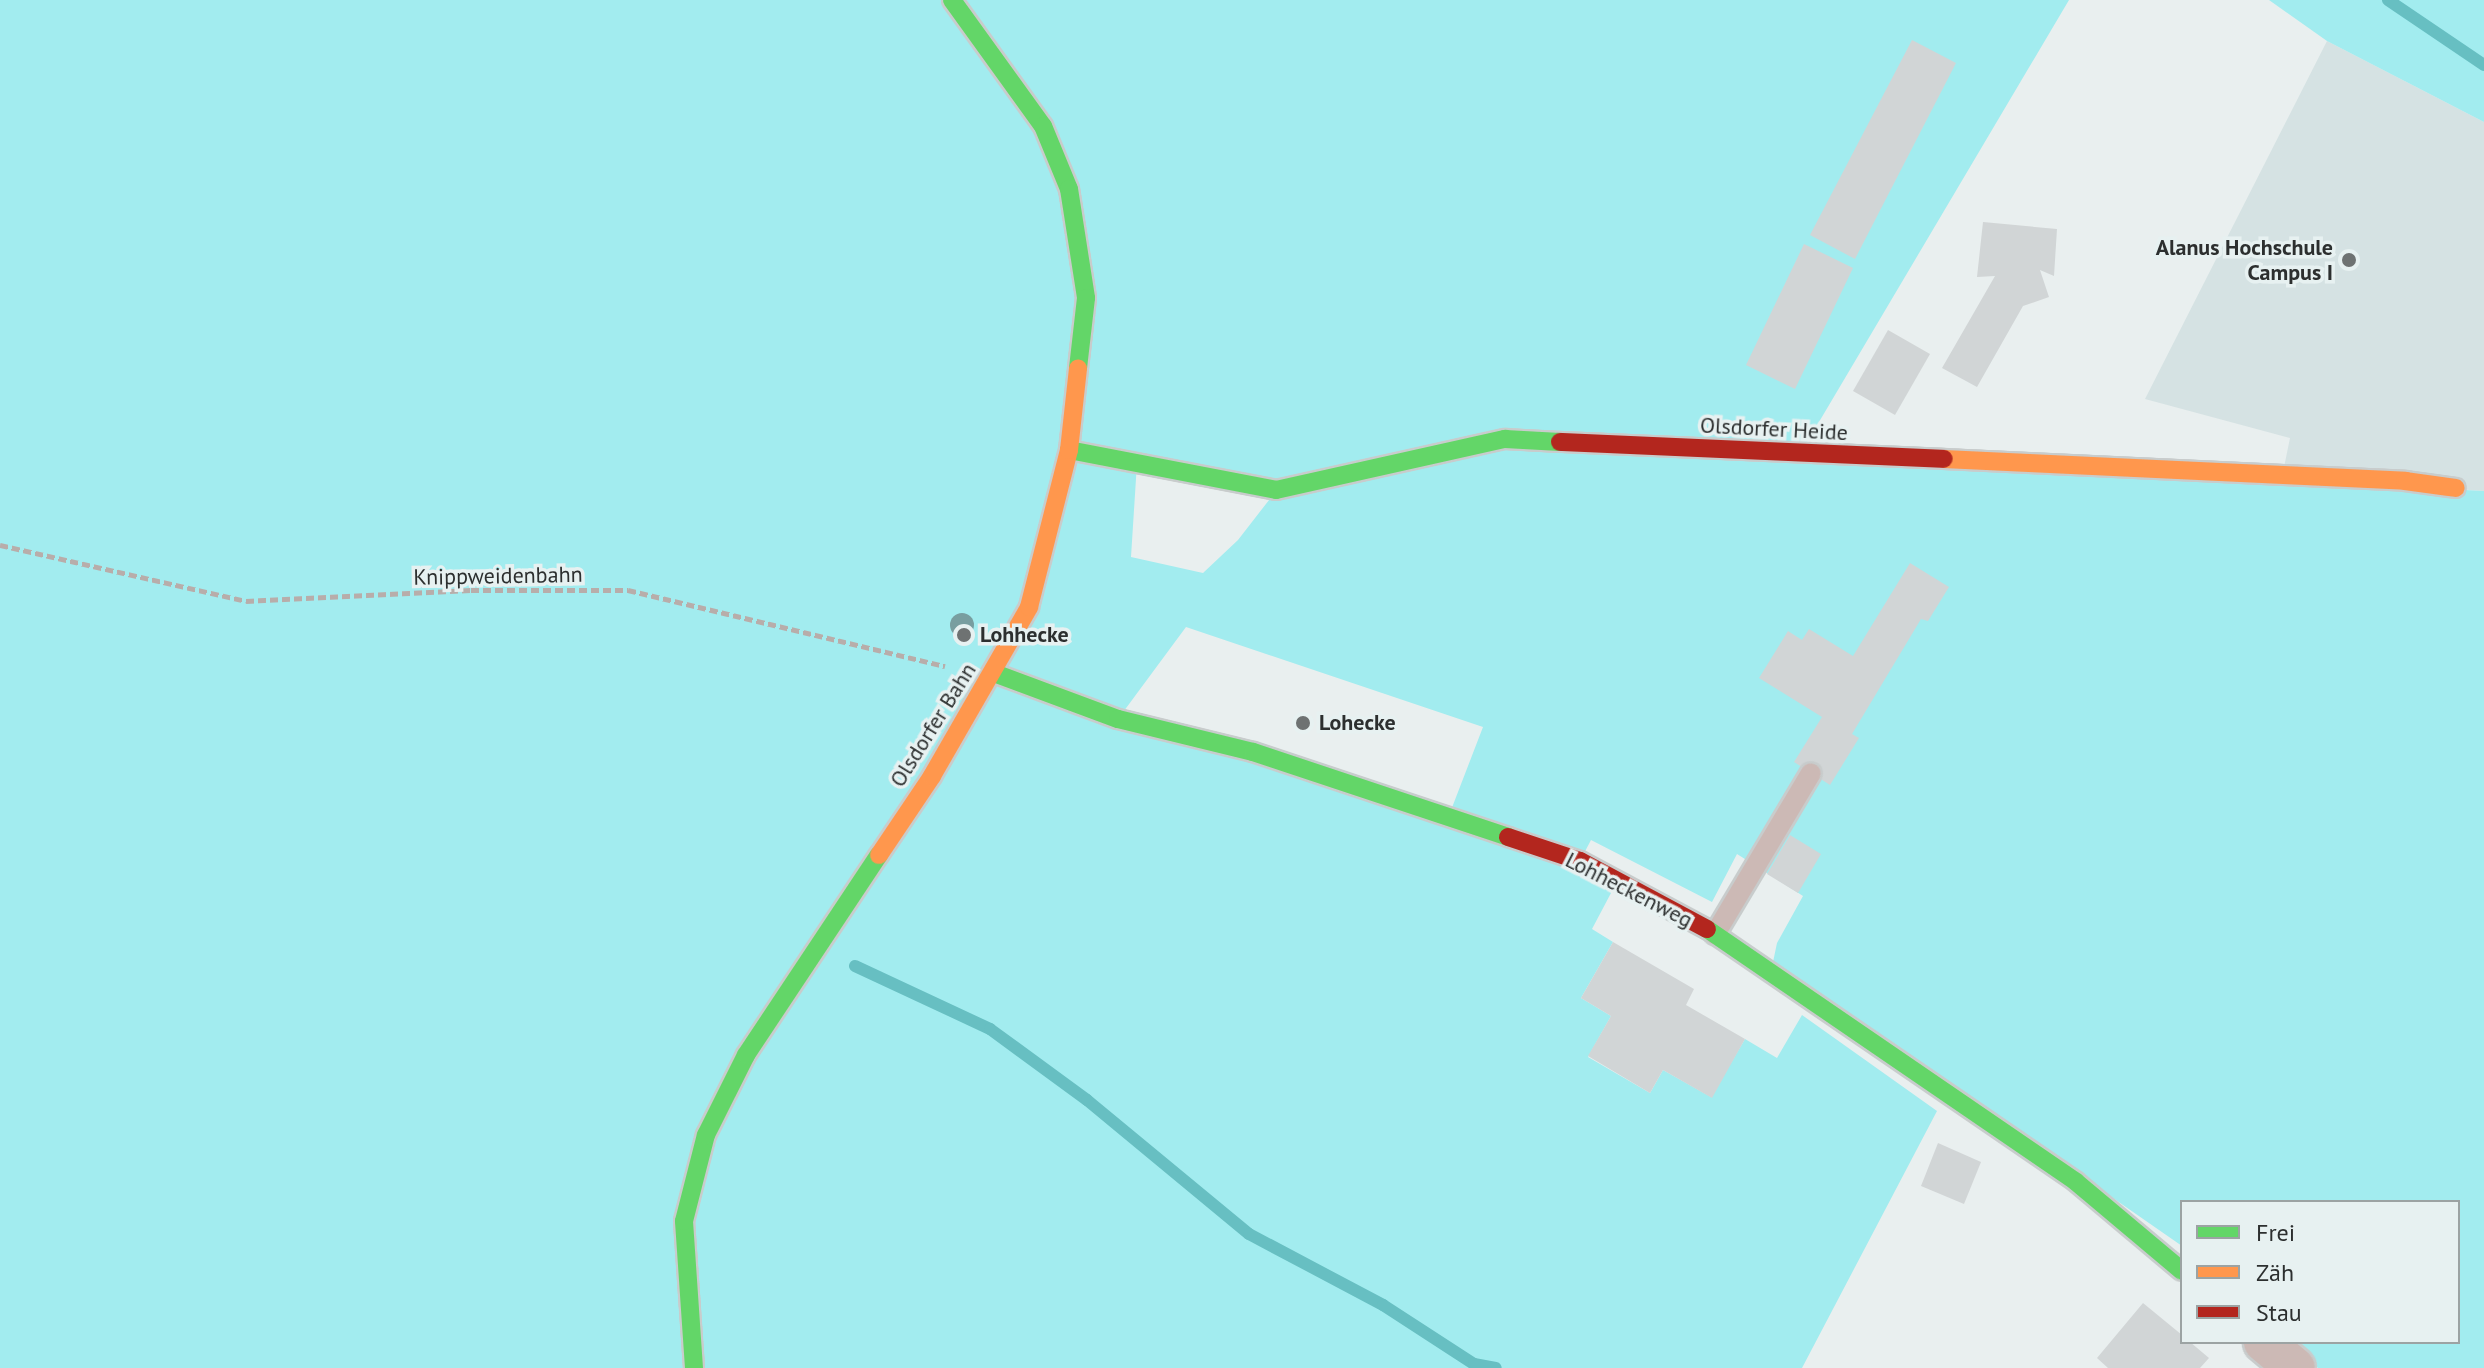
<!DOCTYPE html>
<meta charset="utf-8">
<style>
body{margin:0}
#map{position:relative;width:2484px;height:1368px;overflow:hidden;background:#e9efef;font-family:"PT Sans",sans-serif}
div>[style]{position:absolute}
.built>*{inset:0;background:#d5e2e3}
.green>*{inset:0;background:#a2ecef}
.stream>*{height:12px;margin:-6px;padding:0 6px;transform-origin:6px;border-radius:6px;background:#67bfc2}
.building>*{inset:0;background:#d1d5d6}
.path>*{height:5px;margin-top:-2.5px;transform-origin:0;background:repeating-linear-gradient(90deg,#b8adaa 0 8px,transparent 0 12px)}
.roads{filter:drop-shadow(2px 0 #c8cccc) drop-shadow(-2px 0 #c8cccc) drop-shadow(0 2px #c8cccc) drop-shadow(0 -2px #c8cccc)}
.lane>*{height:20px;margin:-10px;padding:0 10px;transform-origin:10px;border-radius:10px;background:#ccb9b5}
.street>*{height:40px;margin:-20px;padding:0 20px;transform-origin:20px;border-radius:20px;background:#ccb9b5}
.fast>*{height:18px;margin:-9px;padding:0 9px;transform-origin:9px;border-radius:9px;background:#63d668}
.slow>*{height:18px;margin:-9px;padding:0 9px;transform-origin:9px;border-radius:9px;background:#ff974d}
.jam>*{height:18px;margin:-9px;padding:0 9px;transform-origin:9px;border-radius:9px;background:#b3261e}
.trees>*{width:24px;height:24px;margin:-12px;border-radius:50%;background:#789ea0}
.dots>*{width:22px;height:22px;translate:-50% -50%;box-sizing:border-box;border:4px solid #e7f1f1;border-radius:50%}
span{translate:-50% -50%;white-space:nowrap;text-align:center;line-height:1.15;-webkit-text-stroke:7px #e7f1f1;paint-order:stroke}
.poi-label{font-size:22px;color:#2c2f2f;font-weight:700}
.right{translate:-100% -50%;text-align:right}
.left{translate:0 -50%;text-align:left}
.street-label{font-size:22px;color:#2c2f2f}
.legend{position:absolute;left:2180px;top:1200px;width:280px;height:144px;box-sizing:border-box;background:#e7f1f1;border:2px solid #9ca3a3;margin:0;padding:10px 14px;list-style:none;font-size:24px;color:#2c2f2f}
.legend li{display:flex;align-items:center;gap:16px;height:40px}
.legend b{width:40px;border:2px solid #9ca3a3}
</style>
<div id="map">
<div class="built">
<i style="clip-path:polygon(2327px 41px,2484px 122px,2484px 491px,2282px 477px,2290px 438px,2145px 399px)"></i>
</div>
<div class="green">
<i style="clip-path:polygon(evenodd,0 0,2069px 0,1800px 454px,2484px 491px,2484px 1368px,2318px 1368px,2289px 1342px,2458px 1342px,2458px 1202px,2182px 1202px,2182px 1246px,1773px 962px,1777px 943px,1803px 896px,1737px 854px,1712px 902px,1591px 840px,1580px 861px,1611px 893px,1592px 929px,1613px 942px,1581px 998px,1611px 1016px,1588px 1057px,1650px 1093px,1663px 1070px,1711px 1097px,1745px 1039px,1777px 1058px,1802px 1015px,1937px 1111px,1802px 1368px,0 1368px,0 0,1137px 463px,1276px 491px,1238px 540px,1203px 573px,1131px 557px,1137px 463px,0 0,1186px 627px,1483px 727px,1448px 818px,1118px 719px,1186px 627px)"></i>
<i style="clip-path:polygon(2269px 0,2484px 0,2484px 122px,2327px 41px)"></i>
</div>
<div class="stream">
<i style="left:2388px;top:0;width:116px;rotate:34.1deg"></i>
<i style="left:855px;top:966px;width:149px;rotate:25deg"></i>
<i style="left:990px;top:1029px;width:120px;rotate:36.2deg"></i>
<i style="left:1087px;top:1100px;width:210px;rotate:39.6deg"></i>
<i style="left:1249px;top:1234px;width:152px;rotate:27.9deg"></i>
<i style="left:1383px;top:1305px;width:108px;rotate:33deg"></i>
<i style="left:1474px;top:1364px;width:22px;rotate:10deg"></i>
</div>
<div class="building">
<i style="clip-path:polygon(1912px 40px,1956px 63px,1855px 259px,1810px 235px)"></i>
<i style="clip-path:polygon(1983px 222px,2057px 229px,2054px 276px,2040px 270px,2049px 297px,2023px 306px,1977px 387px,1942px 368px,1995px 276px,1977px 277px)"></i>
<i style="clip-path:polygon(1804px 244px,1853px 268px,1795px 389px,1746px 365px)"></i>
<i style="clip-path:polygon(1888px 330px,1930px 354px,1895px 415px,1853px 391px)"></i>
<i style="clip-path:polygon(1910px 563px,1949px 587px,1928px 621px,1921px 619px,1852px 734px,1859px 738px,1830px 785px,1794px 762px,1822px 717px,1759px 678px,1788px 631px,1802px 640px,1809px 629px,1853px 656px)"></i>
<i style="clip-path:polygon(1790px 835px,1821px 854px,1798px 893px,1767px 874px)"></i>
<i style="clip-path:polygon(1613px 942px,1694px 989px,1686px 1005px,1745px 1039px,1712px 1098px,1663px 1070px,1650px 1093px,1588px 1056px,1611px 1016px,1581px 998px)"></i>
<i style="clip-path:polygon(1938px 1143px,1981px 1162px,1964px 1204px,1921px 1186px)"></i>
<i style="clip-path:polygon(2143px 1303px,2182px 1335px,2182px 1342px,2190px 1342px,2209px 1358px,2200px 1368px,2108px 1368px,2097px 1358px)"></i>
</div>
<div class="path">
<i style="left:0;top:545px;width:252px;rotate:12.8deg"></i>
<i style="left:246px;top:601px;width:225px;rotate:-2.8deg"></i>
<i style="left:471px;top:590px;width:157px"></i>
<i style="left:628px;top:590px;width:326px;rotate:13.5deg"></i>
</div>
<div class="roads">
<div class="lane">
<i style="left:1715px;top:934px;width:187px;rotate:-59.2deg"></i>
</div>
<div class="street">
<i style="left:2264px;top:1342px;width:40px;rotate:40deg"></i>
</div>
<div class="fast">
<i style="left:952px;top:0;width:155px;rotate:54.2deg"></i>
<i style="left:1043px;top:126px;width:68px;rotate:67.6deg"></i>
<i style="left:1069px;top:189px;width:110px;rotate:81.1deg"></i>
<i style="left:1086px;top:298px;width:70px;rotate:96.5deg"></i>
<i style="left:1069px;top:450px;width:211px;rotate:10.9deg"></i>
<i style="left:1276px;top:490px;width:235px;rotate:-12.6deg"></i>
<i style="left:1505px;top:439px;width:55px;rotate:3.1deg"></i>
<i style="left:994px;top:673px;width:132px;rotate:20.4deg"></i>
<i style="left:1118px;top:719px;width:139px;rotate:13.7deg"></i>
<i style="left:1253px;top:752px;width:269px;rotate:18.4deg"></i>
<i style="left:1707px;top:929px;width:447px;rotate:34.4deg"></i>
<i style="left:2076px;top:1182px;width:138px;rotate:40deg"></i>
<i style="left:694px;top:1368px;width:147px;rotate:-93.9deg"></i>
<i style="left:684px;top:1221px;width:89px;rotate:-75.7deg"></i>
<i style="left:706px;top:1135px;width:89px;rotate:-63.4deg"></i>
<i style="left:746px;top:1055px;width:240px;rotate:-56.4deg"></i>
</div>
<div class="slow">
<i style="left:1944px;top:459px;width:462px;rotate:2.7deg"></i>
<i style="left:2405px;top:481px;width:51px;rotate:7.8deg"></i>
<i style="left:879px;top:855px;width:95px;rotate:-56.1deg"></i>
<i style="left:932px;top:776px;width:195px;rotate:-60.1deg"></i>
<i style="left:1029px;top:607px;width:162px;rotate:-75.7deg"></i>
<i style="left:1069px;top:450px;width:82px;rotate:-83.7deg"></i>
</div>
<div class="jam">
<i style="left:1560px;top:442px;width:384px;rotate:2.5deg"></i>
<i style="left:1508px;top:837px;width:76px;rotate:18.4deg"></i>
<i style="left:1580px;top:861px;width:144px;rotate:28.2deg"></i>
</div>
</div>
<div class="trees">
<i style="left:962px;top:625px"></i>
</div>
<div class="dots">
<i style="left:2349px;top:260px;background:#6e7272"></i>
<i style="left:964px;top:635px;background:#6e7272"></i>
<i style="left:1303px;top:723px;background:#6e7272"></i>
</div>
<div class="poi-label">
<span class="right" style="left:2333px;top:260px">Alanus Hochschule<br>Campus I</span>
<span class="left" style="left:980px;top:635px">Lohhecke</span>
<span class="left" style="left:1319px;top:723px">Lohecke</span>
</div>
<div class="street-label">
<span style="left:1774px;top:429px;rotate:3deg">Olsdorfer Heide</span>
<span style="left:498px;top:576px;rotate:-1deg">Knippweidenbahn</span>
<span style="left:933px;top:725px;rotate:-58deg">Olsdorfer Bahn</span>
<span style="left:1629px;top:890px;rotate:27deg">Lohheckenweg</span>
</div>
<ul class="legend">
<li><b style="height:10px;background:#63d668"></b>Frei</li>
<li><b style="height:10px;background:#ff974d"></b>Zäh</li>
<li><b style="height:10px;background:#b3261e"></b>Stau</li>
</ul>
</div>
